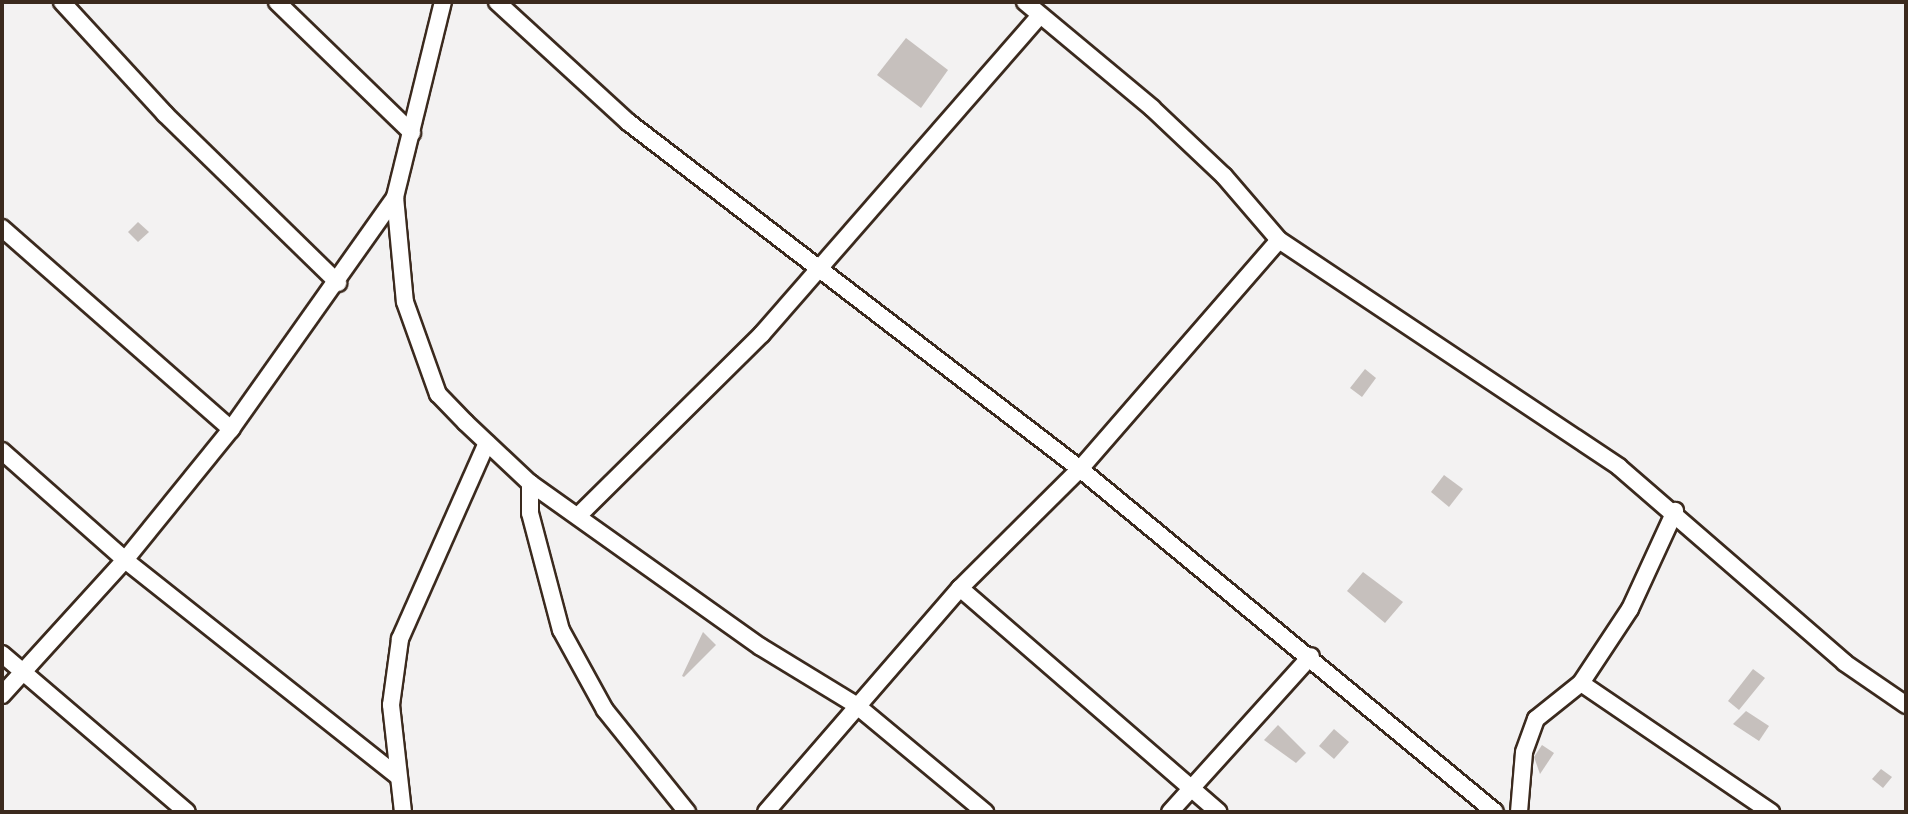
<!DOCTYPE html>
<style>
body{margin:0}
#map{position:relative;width:1908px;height:814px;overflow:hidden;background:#f3f2f2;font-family:"Architects Daughter",sans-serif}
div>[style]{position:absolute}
.building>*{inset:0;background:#c6c0bd}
.roads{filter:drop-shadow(2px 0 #3b2a1e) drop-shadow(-2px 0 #3b2a1e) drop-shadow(0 2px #3b2a1e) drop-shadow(0 -2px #3b2a1e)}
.minor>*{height:16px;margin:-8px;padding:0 8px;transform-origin:8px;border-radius:8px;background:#fff}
span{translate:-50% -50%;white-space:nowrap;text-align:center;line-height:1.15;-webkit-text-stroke:7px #fff;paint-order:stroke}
.frame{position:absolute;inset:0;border:4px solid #3b2a1e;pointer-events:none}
</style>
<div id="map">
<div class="building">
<i style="clip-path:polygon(906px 38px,948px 70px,921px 108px,877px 75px)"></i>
<i style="clip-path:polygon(138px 222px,149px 232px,138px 242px,128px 232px)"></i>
<i style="clip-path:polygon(1365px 369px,1376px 378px,1362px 397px,1350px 388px)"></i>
<i style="clip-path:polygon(1444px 475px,1463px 489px,1449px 507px,1431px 492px)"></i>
<i style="clip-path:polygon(1363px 572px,1403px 602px,1385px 623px,1347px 591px)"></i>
<i style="clip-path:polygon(703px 632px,716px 645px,684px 677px,682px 676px)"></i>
<i style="clip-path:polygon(1753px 669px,1765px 678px,1739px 710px,1728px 701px)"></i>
<i style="clip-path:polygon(1746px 711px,1769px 726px,1759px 741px,1733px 724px)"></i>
<i style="clip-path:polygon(1278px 725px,1306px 753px,1296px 763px,1264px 740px)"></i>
<i style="clip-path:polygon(1334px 729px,1349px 742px,1334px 759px,1319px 746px)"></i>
<i style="clip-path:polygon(1542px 745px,1554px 753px,1540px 774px,1534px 757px)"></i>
<i style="clip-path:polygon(1881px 769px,1892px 777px,1883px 788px,1872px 779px)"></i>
</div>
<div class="roads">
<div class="minor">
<i style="left:62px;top:2px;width:152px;rotate:47.4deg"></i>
<i style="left:165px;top:114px;width:242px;rotate:44.3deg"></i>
<i style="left:277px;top:2px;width:188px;rotate:44.1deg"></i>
<i style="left:497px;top:2px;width:178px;rotate:42.5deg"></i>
<i style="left:628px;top:122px;width:570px;rotate:37.51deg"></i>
<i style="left:1080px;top:469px;width:538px;rotate:39.57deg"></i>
<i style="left:1025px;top:2px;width:165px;rotate:39.8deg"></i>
<i style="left:1152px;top:108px;width:99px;rotate:43.4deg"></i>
<i style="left:1224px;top:176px;width:84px;rotate:49.3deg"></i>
<i style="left:395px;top:197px;width:105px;rotate:84.6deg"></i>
<i style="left:405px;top:302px;width:98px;rotate:70.3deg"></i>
<i style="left:438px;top:394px;width:40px;rotate:46deg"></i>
<i style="left:466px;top:423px;width:88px;rotate:43.2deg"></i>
<i style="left:530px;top:483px;width:283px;rotate:35.4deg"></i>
<i style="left:761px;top:647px;width:111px;rotate:31.4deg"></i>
<i style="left:856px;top:705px;width:168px;rotate:39.7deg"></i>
<i style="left:2px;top:228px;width:305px;rotate:41.3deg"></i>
<i style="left:2px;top:451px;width:164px;rotate:41.5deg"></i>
<i style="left:125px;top:560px;width:348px;rotate:38.4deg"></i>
<i style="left:530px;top:483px;width:30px;rotate:90deg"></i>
<i style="left:530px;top:513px;width:121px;rotate:75.2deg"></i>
<i style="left:561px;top:630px;width:91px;rotate:61.2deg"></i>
<i style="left:605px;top:710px;width:131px;rotate:51.2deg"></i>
<i style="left:578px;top:516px;width:259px;rotate:-44.7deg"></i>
<i style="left:762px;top:334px;width:421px;rotate:-48.9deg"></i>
<i style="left:960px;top:588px;width:342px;rotate:40.9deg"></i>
<i style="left:2px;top:654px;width:243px;rotate:40.5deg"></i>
<i style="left:1581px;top:683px;width:230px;rotate:34.2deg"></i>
<i style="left:2px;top:695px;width:183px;rotate:-47.7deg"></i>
<i style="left:125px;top:560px;width:169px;rotate:-51deg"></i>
<i style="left:231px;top:429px;width:284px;rotate:-54.7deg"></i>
<i style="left:395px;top:197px;width:201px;rotate:-76.2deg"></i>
<i style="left:403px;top:812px;width:108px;rotate:-96.4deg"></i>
<i style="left:391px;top:705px;width:67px;rotate:-82.2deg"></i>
<i style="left:400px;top:639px;width:214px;rotate:-66.1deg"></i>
<i style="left:766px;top:812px;width:296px;rotate:-49.1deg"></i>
<i style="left:960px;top:588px;width:169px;rotate:-44.8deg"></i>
<i style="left:1080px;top:469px;width:303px;rotate:-49deg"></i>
<i style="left:1279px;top:240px;width:409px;rotate:33.7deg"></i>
<i style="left:1619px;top:467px;width:299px;rotate:40.9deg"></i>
<i style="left:1845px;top:663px;width:74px;rotate:34.5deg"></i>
<i style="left:1170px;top:812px;width:210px;rotate:-47.9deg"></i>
<i style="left:1519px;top:812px;width:60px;rotate:-85.2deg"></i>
<i style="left:1524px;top:752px;width:35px;rotate:-70deg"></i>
<i style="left:1536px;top:719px;width:58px;rotate:-38.7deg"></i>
<i style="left:1581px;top:683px;width:89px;rotate:-56.5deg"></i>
<i style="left:1630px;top:609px;width:108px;rotate:-65.3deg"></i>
</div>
</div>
<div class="frame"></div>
</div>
